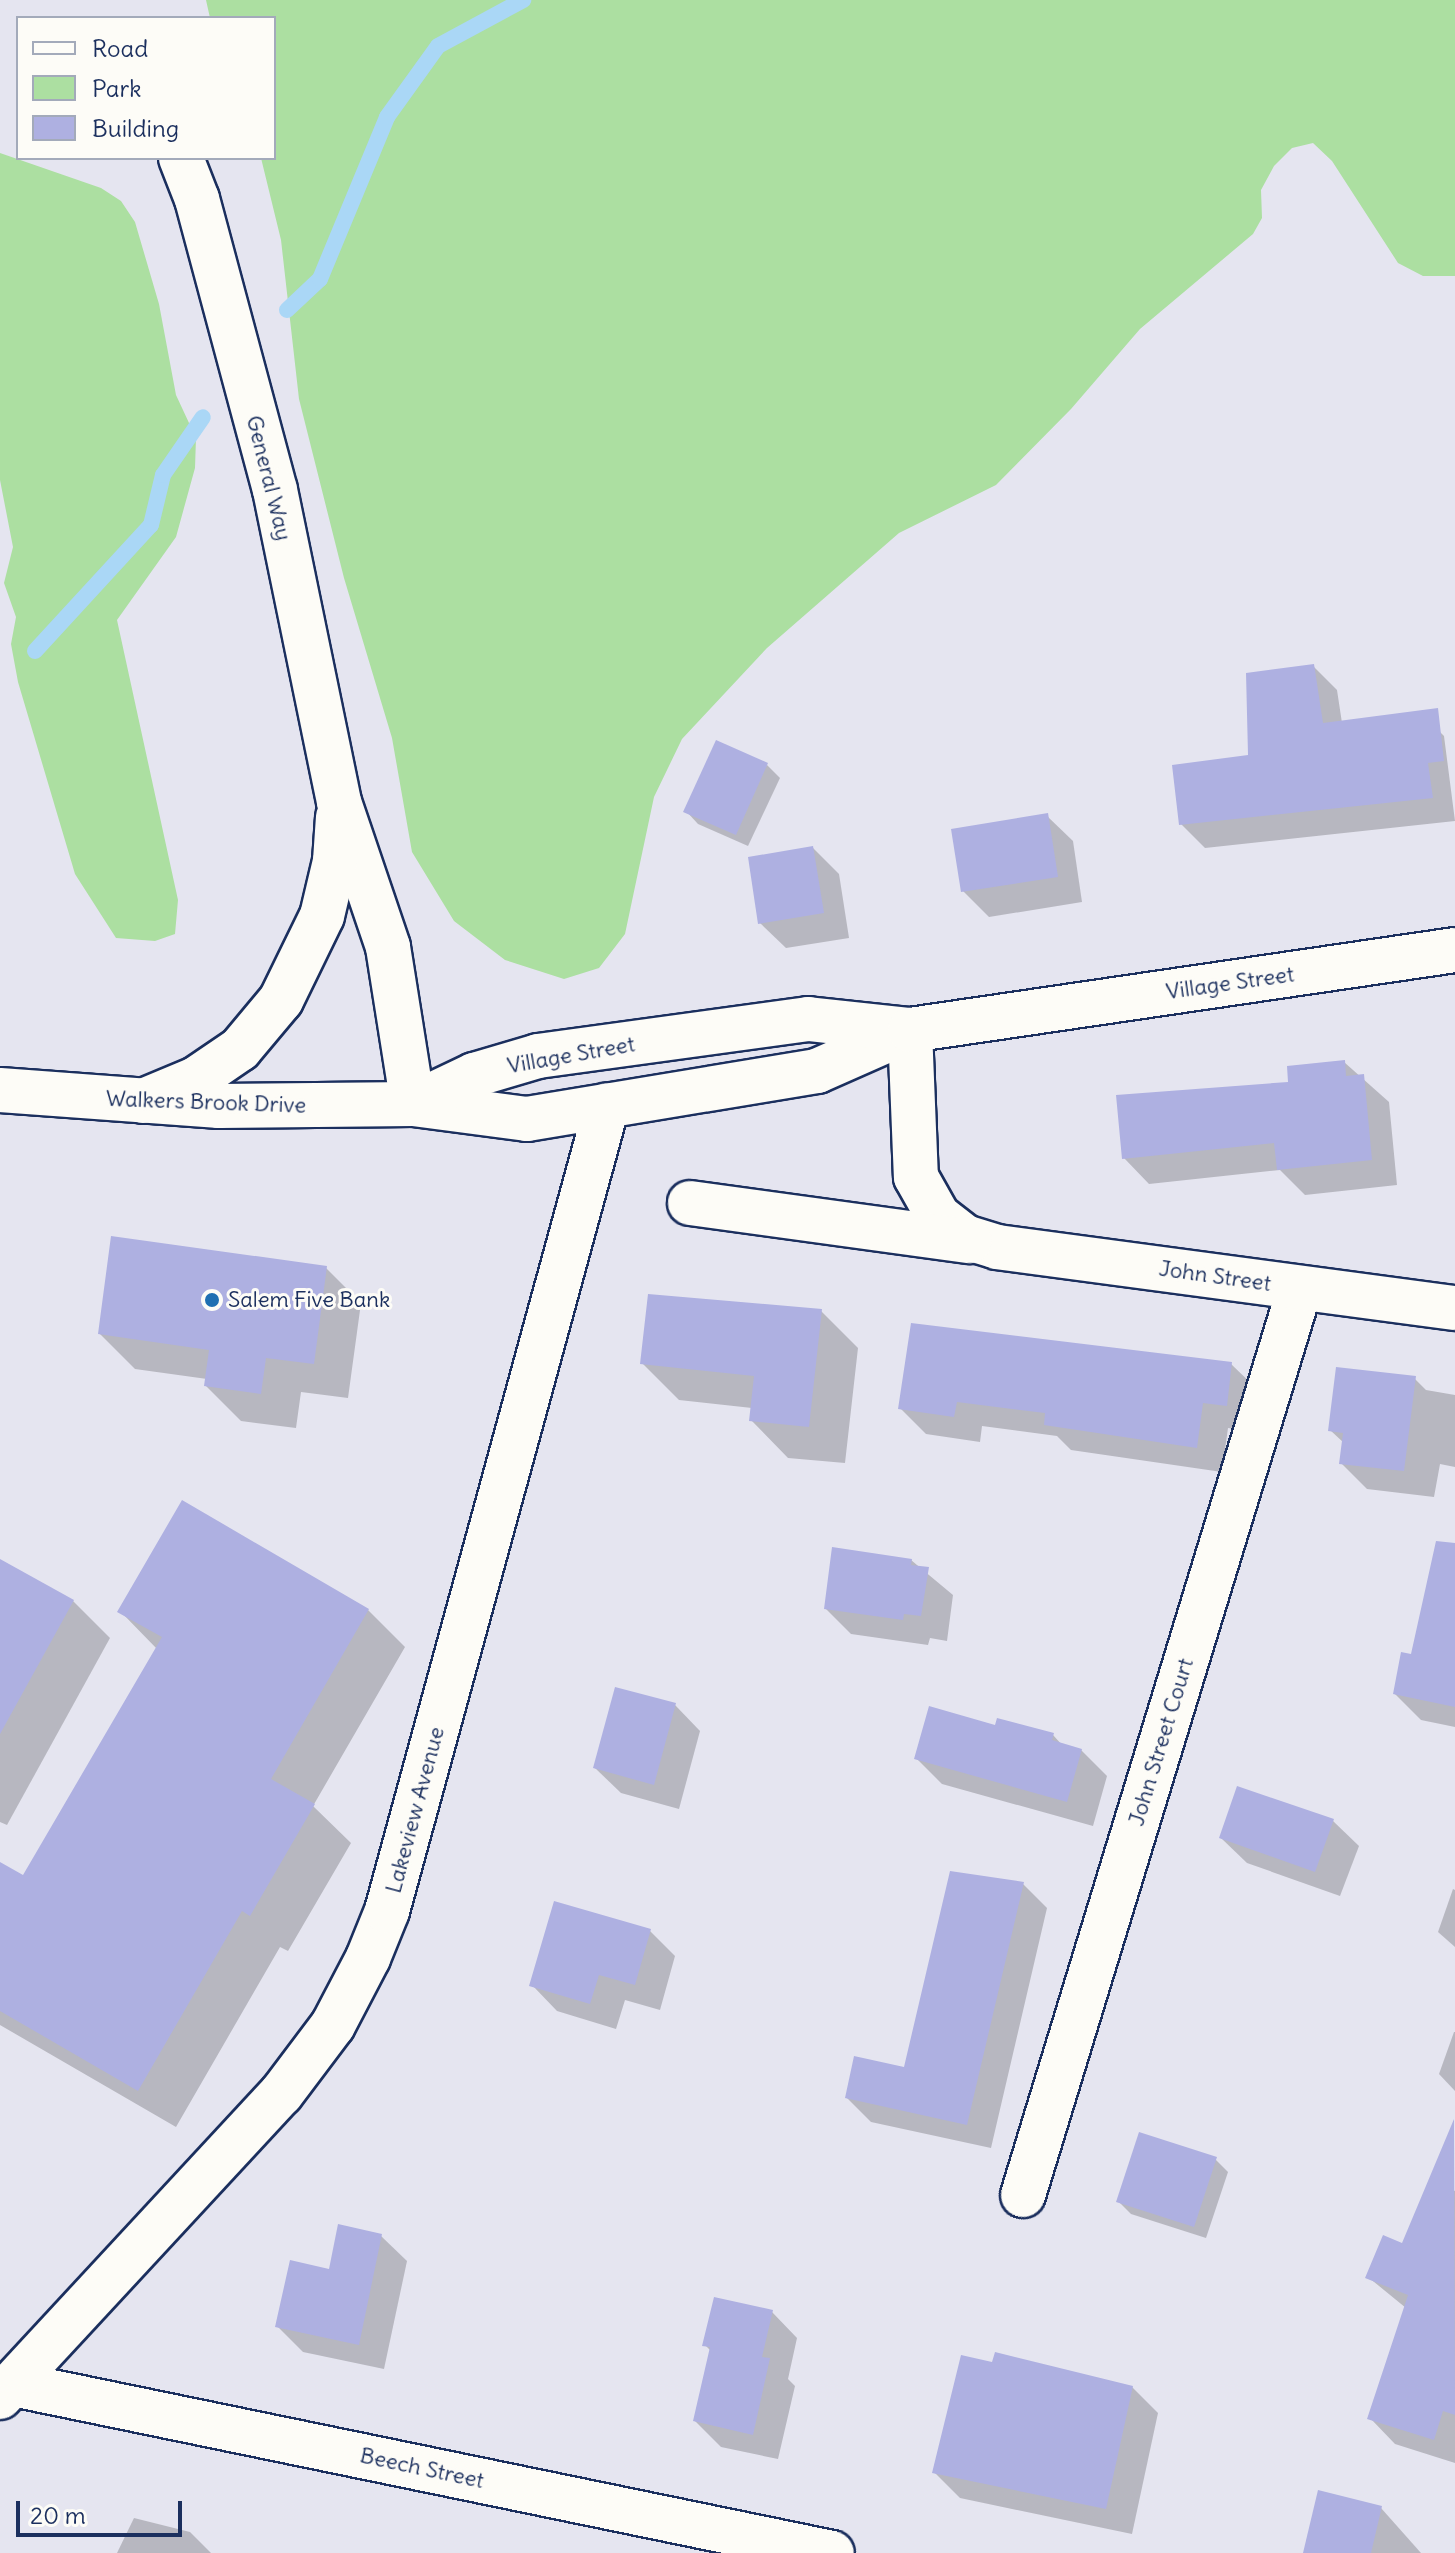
<!DOCTYPE html>
<style>
body{margin:0}
#map{position:relative;width:1455px;height:2553px;overflow:hidden;background:#e5e5f0;font-family:Delius,sans-serif}
div>[style]{position:absolute}
.green>*{inset:0;background:#acdfa1}
.shadow>*{inset:0;background:#0003}
.stream>*{height:16px;margin:-8px;padding:0 8px;transform-origin:8px;border-radius:8px;background:#aad7f6}
.building>*{inset:0;background:#aeb0e1}
.roads{filter:drop-shadow(2px 0 #1b2f5e) drop-shadow(-2px 0 #1b2f5e) drop-shadow(0 2px #1b2f5e) drop-shadow(0 -2px #1b2f5e)}
.street>*{height:44px;margin:-22px;padding:0 22px;transform-origin:22px;border-radius:22px;background:#fdfcf7}
.secondary>*{height:44px;margin:-22px;padding:0 22px;transform-origin:22px;border-radius:22px;background:#fdfcf7}
.dots>*{width:22px;height:22px;translate:-50% -50%;box-sizing:border-box;border:4px solid #fdfcf7;border-radius:50%}
span{translate:-50% -50%;white-space:nowrap;text-align:center;line-height:1.15;-webkit-text-stroke:6px #fdfcf7;paint-order:stroke}
.street-label{font-size:22px;color:#1b2f5e}
.poi-label{font-size:22px;color:#1b2f5e}
.left{translate:0 -50%;text-align:left}
.legend{position:absolute;left:16px;top:16px;width:260px;height:144px;box-sizing:border-box;background:#fdfcf7;border:2px solid #a3aaba;margin:0;padding:10px 14px;list-style:none;font-size:24px;color:#1b2f5e}
.legend li{display:flex;align-items:center;gap:16px;height:40px}
.legend b{width:40px;border:2px solid #a3aaba}
.scale{position:absolute;left:16px;top:2501px;width:166px;height:36px;box-sizing:border-box;border:4px solid #1b2f5e;border-top:0;padding-left:10px;font-size:24px;line-height:28px;white-space:nowrap;color:#1b2f5e;-webkit-text-stroke:6px #fdfcf7;paint-order:stroke}
</style>
<div id="map">
<div class="green">
<i style="clip-path:polygon(206px 0,1455px 0,1455px 276px,1423px 276px,1398px 263px,1332px 161px,1313px 143px,1292px 148px,1274px 166px,1261px 190px,1262px 218px,1253px 234px,1140px 329px,1071px 409px,996px 485px,899px 533px,767px 648px,682px 739px,654px 797px,625px 934px,599px 968px,564px 979px,505px 960px,454px 921px,412px 852px,392px 738px,344px 578px,299px 399px,281px 240px,261px 158px,274px 158px,274px 18px,210px 18px)"></i>
<i style="clip-path:polygon(0 153px,101px 188px,121px 201px,135px 222px,159px 304px,176px 395px,196px 438px,195px 468px,176px 537px,117px 620px,178px 900px,175px 934px,155px 941px,116px 938px,75px 874px,18px 682px,11px 644px,16px 617px,4px 583px,13px 547px,0 480px)"></i>
</div>
<div class="shadow">
<i style="clip-path:polygon(1313px 666px,1337px 690px,1342px 723px,1420px 712px,1444px 736px,1455px 821px,1205px 848px,1181px 824px,1250px 757px)"></i>
<i style="clip-path:polygon(767px 765px,780px 778px,748px 846px,698px 824px,686px 811px)"></i>
<i style="clip-path:polygon(1047px 816px,1073px 841px,1082px 902px,989px 917px,963px 891px)"></i>
<i style="clip-path:polygon(813px 848px,839px 874px,849px 938px,786px 948px,760px 923px)"></i>
<i style="clip-path:polygon(1344px 1062px,1389px 1102px,1397px 1185px,1305px 1195px,1280px 1170px,1149px 1184px,1124px 1158px)"></i>
<i style="clip-path:polygon(326px 1268px,361px 1303px,348px 1398px,301px 1392px,296px 1428px,241px 1421px,206px 1386px,207px 1379px,135px 1369px,100px 1334px)"></i>
<i style="clip-path:polygon(821px 1311px,858px 1348px,845px 1463px,788px 1458px,751px 1420px,752px 1408px,679px 1400px,642px 1363px)"></i>
<i style="clip-path:polygon(1231px 1364px,1257px 1389px,1252px 1431px,1228px 1428px,1222px 1472px,1071px 1450px,1057px 1436px,982px 1426px,980px 1442px,926px 1434px,900px 1408px)"></i>
<i style="clip-path:polygon(1414px 1378px,1426px 1390px,1455px 1395px,1455px 1467px,1440px 1464px,1434px 1497px,1367px 1489px,1341px 1463px,1344px 1443px,1330px 1430px)"></i>
<i style="clip-path:polygon(911px 1560px,953px 1595px,947px 1641px,930px 1638px,928px 1645px,851px 1634px,826px 1609px)"></i>
<i style="clip-path:polygon(0 1561px,73px 1601px,110px 1638px,7px 1825px,0 1822px)"></i>
<i style="clip-path:polygon(1455px 1594px,1455px 1727px,1421px 1720px,1395px 1694px,1413px 1656px)"></i>
<i style="clip-path:polygon(368px 1610px,405px 1647px,313px 1806px,351px 1843px,288px 1951px,280px 1947px,176px 2127px,0 2025px,0 1901px,24px 1878px,157px 1649px,120px 1611px)"></i>
<i style="clip-path:polygon(675px 1705px,700px 1731px,679px 1809px,621px 1793px,595px 1768px)"></i>
<i style="clip-path:polygon(996px 1727px,1053px 1735px,1063px 1746px,1081px 1750px,1107px 1776px,1093px 1826px,942px 1784px,916px 1758px)"></i>
<i style="clip-path:polygon(1333px 1821px,1359px 1846px,1340px 1896px,1247px 1863px,1221px 1838px)"></i>
<i style="clip-path:polygon(1023px 1884px,1047px 1908px,991px 2148px,871px 2122px,847px 2098px,906px 2070px)"></i>
<i style="clip-path:polygon(1453px 1889px,1455px 1890px,1455px 1947px,1438px 1932px)"></i>
<i style="clip-path:polygon(650px 1931px,675px 1956px,660px 2010px,625px 2000px,616px 2029px,557px 2011px,532px 1985px)"></i>
<i style="clip-path:polygon(1454px 2032px,1455px 2032px,1455px 2091px,1439px 2074px)"></i>
<i style="clip-path:polygon(1215px 2159px,1228px 2172px,1206px 2238px,1131px 2214px,1119px 2202px)"></i>
<i style="clip-path:polygon(1431px 2181px,1455px 2191px,1455px 2463px,1395px 2444px,1370px 2418px,1406px 2308px,1368px 2277px,1404px 2246px)"></i>
<i style="clip-path:polygon(381px 2236px,407px 2261px,384px 2369px,303px 2352px,277px 2326px,331px 2271px)"></i>
<i style="clip-path:polygon(772px 2312px,797px 2338px,788px 2379px,795px 2386px,778px 2459px,721px 2447px,695px 2421px,711px 2351px,705px 2345px)"></i>
<i style="clip-path:polygon(1132px 2387px,1158px 2413px,1132px 2534px,960px 2498px,934px 2472px)"></i>
<i style="clip-path:polygon(1381px 2508px,1421px 2553px,1305px 2553px)"></i>
<i style="clip-path:polygon(134px 2518px,190px 2532px,211px 2553px,117px 2553px)"></i>
</div>
<div class="stream">
<i style="left:287px;top:310px;width:45px;rotate:-43.2deg"></i>
<i style="left:320px;top:279px;width:175px;rotate:-67.5deg"></i>
<i style="left:387px;top:117px;width:87px;rotate:-54.3deg"></i>
<i style="left:438px;top:46px;width:97px;rotate:-28.4deg"></i>
<i style="left:35px;top:651px;width:171px;rotate:-47.4deg"></i>
<i style="left:151px;top:525px;width:51px;rotate:-76.5deg"></i>
<i style="left:163px;top:475px;width:70px;rotate:-55.4deg"></i>
</div>
<div class="building">
<i style="clip-path:polygon(1314px 664px,1323px 723px,1438px 708px,1444px 761px,1428px 763px,1433px 798px,1179px 825px,1172px 765px,1248px 755px,1246px 673px)"></i>
<i style="clip-path:polygon(716px 740px,768px 763px,736px 835px,683px 812px)"></i>
<i style="clip-path:polygon(1048px 813px,1058px 877px,961px 892px,951px 829px)"></i>
<i style="clip-path:polygon(813px 846px,824px 913px,758px 924px,748px 857px)"></i>
<i style="clip-path:polygon(1345px 1060px,1346px 1076px,1364px 1074px,1372px 1160px,1277px 1170px,1274px 1143px,1122px 1159px,1116px 1095px,1288px 1082px,1287px 1066px)"></i>
<i style="clip-path:polygon(111px 1236px,327px 1266px,314px 1364px,266px 1358px,261px 1394px,204px 1386px,209px 1350px,98px 1334px)"></i>
<i style="clip-path:polygon(648px 1294px,822px 1309px,809px 1427px,749px 1421px,754px 1376px,640px 1364px)"></i>
<i style="clip-path:polygon(911px 1323px,1232px 1362px,1227px 1406px,1203px 1403px,1197px 1448px,1044px 1425px,1045px 1413px,957px 1402px,954px 1417px,898px 1409px)"></i>
<i style="clip-path:polygon(1336px 1367px,1416px 1376px,1404px 1471px,1339px 1464px,1343px 1433px,1328px 1431px)"></i>
<i style="clip-path:polygon(182px 1500px,369px 1609px,271px 1779px,315px 1804px,250px 1916px,242px 1911px,138px 2091px,0 2011px,0 1862px,23px 1875px,162px 1637px,117px 1612px)"></i>
<i style="clip-path:polygon(1436px 1541px,1455px 1543px,1455px 1707px,1393px 1694px,1401px 1652px,1411px 1654px)"></i>
<i style="clip-path:polygon(832px 1547px,912px 1559px,911px 1565px,929px 1567px,921px 1616px,904px 1614px,903px 1620px,824px 1609px)"></i>
<i style="clip-path:polygon(0 1559px,74px 1600px,0 1734px)"></i>
<i style="clip-path:polygon(615px 1687px,676px 1703px,654px 1785px,593px 1768px)"></i>
<i style="clip-path:polygon(929px 1706px,995px 1725px,997px 1718px,1054px 1733px,1052px 1740px,1082px 1749px,1067px 1802px,914px 1759px)"></i>
<i style="clip-path:polygon(1237px 1786px,1334px 1819px,1315px 1872px,1219px 1838px)"></i>
<i style="clip-path:polygon(950px 1871px,1024px 1882px,967px 2125px,845px 2098px,854px 2056px,904px 2067px)"></i>
<i style="clip-path:polygon(554px 1901px,651px 1929px,635px 1985px,599px 1975px,590px 2004px,529px 1986px)"></i>
<i style="clip-path:polygon(1454px 2119px,1455px 2415px,1443px 2411px,1434px 2440px,1367px 2419px,1408px 2295px,1365px 2278px,1383px 2235px,1402px 2243px)"></i>
<i style="clip-path:polygon(1139px 2132px,1217px 2157px,1194px 2227px,1116px 2202px)"></i>
<i style="clip-path:polygon(338px 2224px,382px 2234px,359px 2345px,275px 2327px,290px 2260px,329px 2269px)"></i>
<i style="clip-path:polygon(714px 2297px,773px 2310px,762px 2357px,770px 2358px,753px 2435px,693px 2421px,710px 2347px,702px 2346px)"></i>
<i style="clip-path:polygon(995px 2352px,1133px 2386px,1106px 2509px,932px 2473px,961px 2355px,992px 2362px)"></i>
<i style="clip-path:polygon(1318px 2490px,1382px 2506px,1371px 2553px,1303px 2553px)"></i>
</div>
<div class="roads">
<div class="street">
<i style="left:181px;top:158px;width:44px;rotate:68.7deg"></i>
<i style="left:197px;top:199px;width:301px;rotate:75deg"></i>
<i style="left:275px;top:490px;width:318px;rotate:78.4deg"></i>
<i style="left:339px;top:802px;width:153px;rotate:71.3deg"></i>
<i style="left:388px;top:947px;width:159px;rotate:81deg"></i>
<i style="left:143px;top:1101px;width:57px;rotate:-22.5deg"></i>
<i style="left:196px;top:1079px;width:53px;rotate:-34.3deg"></i>
<i style="left:240px;top:1049px;width:64px;rotate:-50.1deg"></i>
<i style="left:281px;top:1000px;width:93px;rotate:-64deg"></i>
<i style="left:322px;top:916px;width:57px;rotate:-76.7deg"></i>
<i style="left:335px;top:861px;width:44px;rotate:-86.1deg"></i>
<i style="left:1023px;top:2195px;width:948px;rotate:-73.02deg"></i>
<i style="left:13px;top:2384px;width:836px;rotate:11.66deg"></i>
<i style="left:0;top:2397px;width:413px;rotate:-47.2deg"></i>
<i style="left:281px;top:2094px;width:86px;rotate:-53deg"></i>
<i style="left:333px;top:2025px;width:76px;rotate:-62.4deg"></i>
<i style="left:368px;top:1958px;width:51px;rotate:-68deg"></i>
<i style="left:387px;top:1911px;width:835px;rotate:-74.73deg"></i>
</div>
<div class="secondary">
<i style="left:910px;top:1030px;width:147px;rotate:87.7deg"></i>
<i style="left:916px;top:1177px;width:45px;rotate:60.6deg"></i>
<i style="left:938px;top:1216px;width:34px;rotate:38deg"></i>
<i style="left:965px;top:1237px;width:34px;rotate:17deg"></i>
<i style="left:997px;top:1247px;width:462px;rotate:7.6deg"></i>
<i style="left:0;top:1090px;width:220px;rotate:4.2deg"></i>
<i style="left:219px;top:1106px;width:194px;rotate:-0.6deg"></i>
<i style="left:413px;top:1104px;width:115px;rotate:7.5deg"></i>
<i style="left:527px;top:1119px;width:294px;rotate:-9.4deg"></i>
<i style="left:817px;top:1071px;width:102px;rotate:-23.8deg"></i>
<i style="left:413px;top:1104px;width:68px;rotate:-25.4deg"></i>
<i style="left:474px;top:1075px;width:67px;rotate:-16.5deg"></i>
<i style="left:538px;top:1056px;width:273px;rotate:-7.8deg"></i>
<i style="left:808px;top:1019px;width:103px;rotate:6.2deg"></i>
<i style="left:910px;top:1030px;width:551px;rotate:-8.35deg"></i>
<i style="left:690px;top:1203px;width:282px;rotate:7.8deg"></i>
</div>
</div>
<div class="dots">
<i style="left:212px;top:1300px;background:#1f6fb2"></i>
</div>
<div class="street-label">
<span style="left:269px;top:478px;rotate:76deg">General Way</span>
<span style="left:1230px;top:983px;rotate:-8deg">Village Street</span>
<span style="left:571px;top:1055px;rotate:-10deg">Village Street</span>
<span style="left:206px;top:1102px;rotate:2deg">Walkers Brook Drive</span>
<span style="left:1215px;top:1276px;rotate:8deg">John Street</span>
<span style="left:1161px;top:1742px;rotate:-73deg">John Street Court</span>
<span style="left:415px;top:1810px;rotate:-75deg">Lakeview Avenue</span>
<span style="left:422px;top:2468px;rotate:12deg">Beech Street</span>
</div>
<div class="poi-label">
<span class="left" style="left:228px;top:1300px">Salem Five Bank</span>
</div>
<ul class="legend">
<li><b style="height:10px;background:#fdfcf7"></b>Road</li>
<li><b style="height:22px;background:#acdfa1"></b>Park</li>
<li><b style="height:22px;background:#aeb0e1"></b>Building</li>
</ul>
<div class="scale">20 m</div>
</div>
